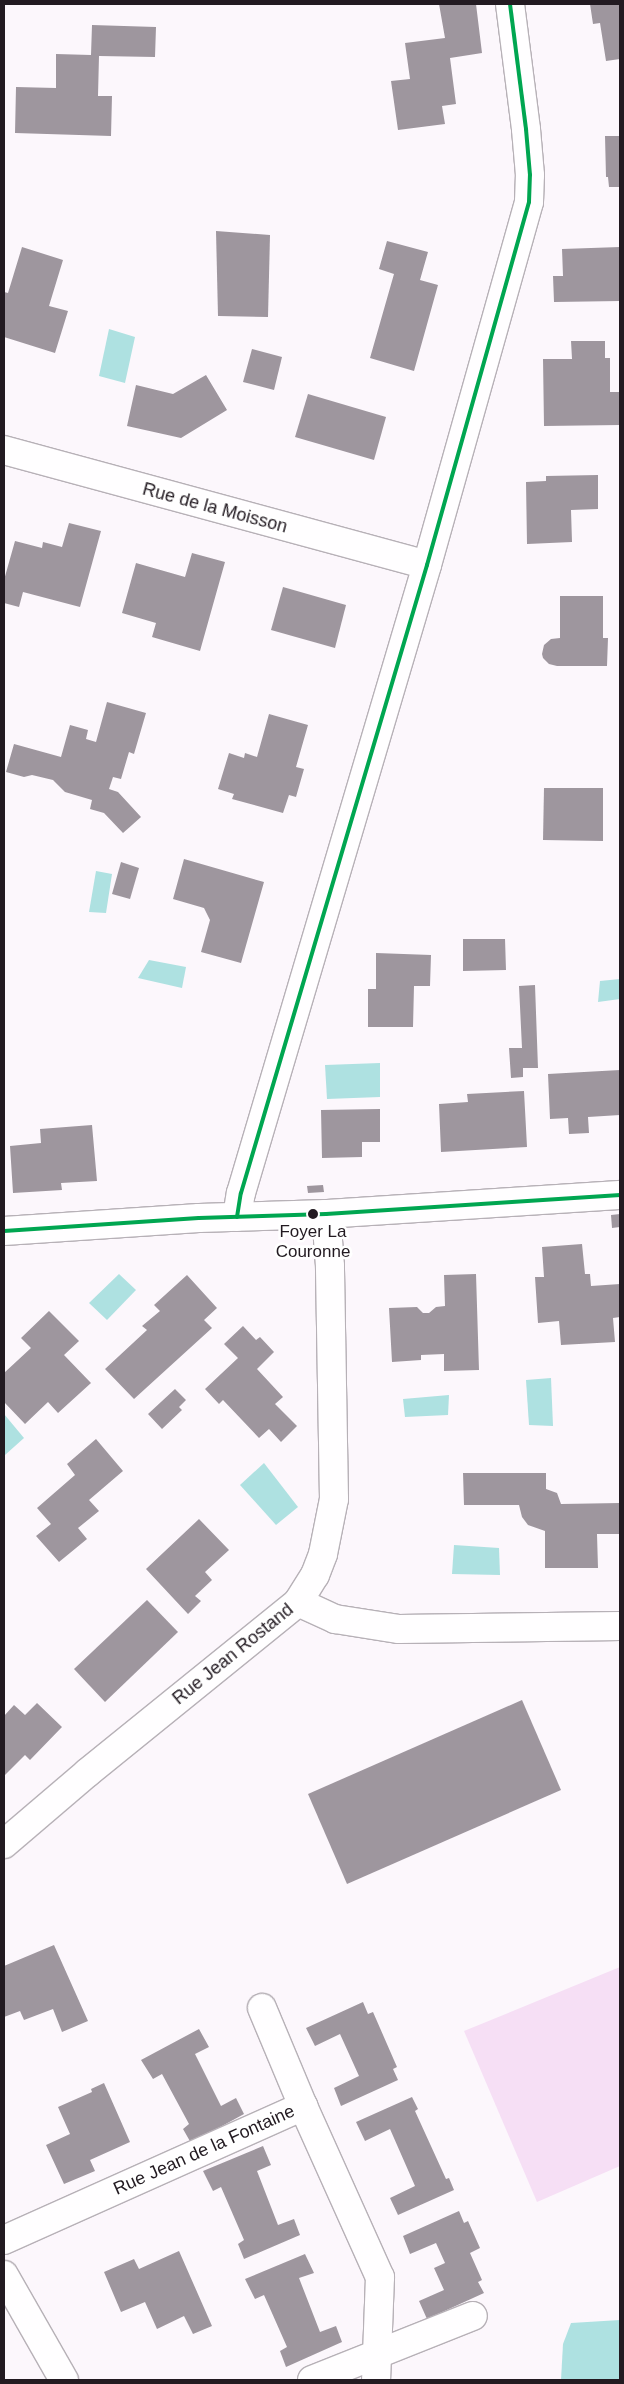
<!DOCTYPE html>
<style>
body{margin:0}
#map{position:relative;width:624px;height:2384px;overflow:hidden;background:#fcf7fc;font-family:Helvetica,sans-serif}
div>[style]{position:absolute}
.green>*{inset:0;background:#f6dff5}
.water>*{inset:0;background:#aee1e1}
.building>*{inset:0;background:#9e969e}
.roads{filter:drop-shadow(1px 0 #b7b1b7) drop-shadow(-1px 0 #b7b1b7) drop-shadow(0 1px #b7b1b7) drop-shadow(0 -1px #b7b1b7)}
.street>*{height:28px;margin:-14px;padding:0 14px;transform-origin:14px;border-radius:14px;background:#fffeff}
.bus-1>*{height:4px;margin:-2px;padding:0 2px;transform-origin:2px;border-radius:2px;background:#00a651}
.dots>*{width:14px;height:14px;translate:-50% -50%;box-sizing:border-box;border:2px solid #fff;border-radius:50%}
span{translate:-50% -50%;white-space:nowrap;text-align:center;line-height:1.15;-webkit-text-stroke:5px #fff;paint-order:stroke}
.bus-label{font-size:17px;color:#221a21}
.street-label{font-size:18px;color:#221a21}
.frame{position:absolute;inset:0;border:5px solid #221a21;pointer-events:none}
</style>
<div id="map">
<div class="green">
<i style="clip-path:polygon(620px 1967px,620px 2166px,537px 2202px,464px 2031px)"></i>
</div>
<div class="water">
<i style="clip-path:polygon(109px 329px,135px 337px,125px 383px,99px 376px)"></i>
<i style="clip-path:polygon(96px 871px,112px 874px,106px 913px,89px 912px)"></i>
<i style="clip-path:polygon(149px 960px,186px 967px,182px 988px,138px 978px)"></i>
<i style="clip-path:polygon(620px 979px,620px 999px,598px 1002px,600px 981px)"></i>
<i style="clip-path:polygon(380px 1063px,380px 1097px,327px 1099px,325px 1065px)"></i>
<i style="clip-path:polygon(119px 1274px,136px 1290px,107px 1320px,89px 1303px)"></i>
<i style="clip-path:polygon(551px 1378px,553px 1426px,529px 1425px,526px 1380px)"></i>
<i style="clip-path:polygon(449px 1395px,448px 1415px,405px 1417px,403px 1399px)"></i>
<i style="clip-path:polygon(4px 1414px,24px 1438px,5px 1455px,4px 1454px)"></i>
<i style="clip-path:polygon(264px 1463px,298px 1507px,276px 1525px,240px 1485px)"></i>
<i style="clip-path:polygon(454px 1545px,499px 1548px,500px 1575px,452px 1574px)"></i>
<i style="clip-path:polygon(620px 2320px,620px 2380px,561px 2380px,563px 2344px,571px 2323px)"></i>
</div>
<div class="building">
<i style="clip-path:polygon(439px 4px,476px 4px,482px 53px,450px 58px,456px 104px,442px 106px,445px 124px,398px 130px,391px 81px,410px 79px,405px 43px,445px 38px)"></i>
<i style="clip-path:polygon(590px 4px,620px 4px,620px 59px,606px 61px,600px 23px,593px 24px)"></i>
<i style="clip-path:polygon(92px 25px,156px 27px,155px 57px,99px 56px,98px 96px,112px 96px,111px 136px,15px 133px,16px 87px,56px 88px,56px 54px,91px 55px)"></i>
<i style="clip-path:polygon(605px 136px,620px 136px,620px 187px,609px 187px,608px 177px,606px 177px)"></i>
<i style="clip-path:polygon(216px 231px,270px 235px,268px 317px,218px 316px)"></i>
<i style="clip-path:polygon(387px 241px,428px 252px,420px 280px,438px 285px,414px 371px,370px 358px,394px 274px,379px 269px)"></i>
<i style="clip-path:polygon(22px 247px,63px 260px,49px 306px,68px 311px,55px 353px,4px 337px,4px 292px,8px 293px)"></i>
<i style="clip-path:polygon(620px 247px,620px 301px,554px 302px,553px 276px,563px 276px,562px 249px)"></i>
<i style="clip-path:polygon(571px 341px,605px 341px,605px 358px,610px 358px,610px 392px,620px 392px,620px 425px,544px 426px,543px 359px,572px 359px)"></i>
<i style="clip-path:polygon(252px 349px,282px 357px,274px 390px,243px 382px)"></i>
<i style="clip-path:polygon(206px 375px,227px 410px,181px 438px,127px 426px,136px 385px,173px 394px)"></i>
<i style="clip-path:polygon(308px 394px,386px 417px,374px 460px,295px 437px)"></i>
<i style="clip-path:polygon(598px 475px,598px 509px,571px 510px,572px 542px,527px 544px,526px 482px,546px 481px,546px 476px)"></i>
<i style="clip-path:polygon(69px 523px,101px 531px,80px 607px,23px 592px,19px 607px,4px 603px,4px 580px,15px 541px,42px 548px,43px 542px,62px 547px)"></i>
<i style="clip-path:polygon(192px 553px,225px 562px,200px 651px,152px 637px,156px 623px,122px 613px,136px 563px,185px 577px)"></i>
<i style="clip-path:polygon(283px 587px,346px 605px,335px 648px,271px 630px)"></i>
<i style="clip-path:polygon(560px 596px,603px 596px,603px 638px,608px 638px,607px 666px,557px 666px,549px 664px,543px 658px,542px 654px,544px 645px,551px 639px,560px 638px)"></i>
<i style="clip-path:polygon(107px 702px,146px 713px,134px 754px,129px 752px,121px 779px,113px 777px,109px 789px,118px 792px,141px 817px,123px 833px,104px 813px,90px 809px,92px 800px,65px 792px,53px 780px,32px 775px,24px 777px,6px 772px,14px 744px,61px 757px,70px 725px,88px 730px,86px 739px,96px 742px)"></i>
<i style="clip-path:polygon(269px 714px,308px 725px,296px 767px,304px 769px,296px 797px,289px 795px,283px 813px,232px 799px,234px 794px,218px 789px,229px 753px,244px 758px,245px 753px,257px 757px)"></i>
<i style="clip-path:polygon(544px 788px,603px 788px,603px 841px,543px 840px)"></i>
<i style="clip-path:polygon(184px 859px,264px 882px,241px 963px,201px 952px,210px 920px,204px 908px,173px 899px)"></i>
<i style="clip-path:polygon(121px 862px,139px 868px,130px 899px,112px 894px)"></i>
<i style="clip-path:polygon(463px 939px,505px 939px,506px 970px,463px 971px)"></i>
<i style="clip-path:polygon(376px 953px,431px 955px,430px 986px,414px 986px,413px 1027px,368px 1027px,368px 989px,376px 989px)"></i>
<i style="clip-path:polygon(535px 985px,538px 1068px,523px 1068px,523px 1077px,511px 1078px,509px 1048px,522px 1048px,519px 986px)"></i>
<i style="clip-path:polygon(620px 1070px,620px 1115px,588px 1117px,589px 1133px,569px 1134px,568px 1118px,550px 1119px,548px 1074px)"></i>
<i style="clip-path:polygon(524px 1091px,527px 1147px,441px 1152px,439px 1104px,468px 1102px,467px 1094px)"></i>
<i style="clip-path:polygon(380px 1109px,380px 1142px,362px 1142px,362px 1157px,322px 1158px,321px 1110px)"></i>
<i style="clip-path:polygon(92px 1125px,97px 1181px,61px 1183px,62px 1190px,13px 1193px,10px 1146px,41px 1143px,40px 1129px)"></i>
<i style="clip-path:polygon(323px 1185px,324px 1192px,308px 1193px,307px 1186px)"></i>
<i style="clip-path:polygon(620px 1214px,620px 1227px,612px 1228px,611px 1215px)"></i>
<i style="clip-path:polygon(582px 1244px,585px 1274px,590px 1274px,591px 1286px,620px 1284px,620px 1317px,613px 1318px,615px 1342px,561px 1345px,559px 1321px,538px 1323px,535px 1277px,544px 1277px,542px 1247px)"></i>
<i style="clip-path:polygon(476px 1274px,479px 1370px,444px 1371px,444px 1354px,421px 1355px,421px 1360px,392px 1362px,389px 1308px,417px 1307px,423px 1313px,429px 1313px,436px 1307px,445px 1306px,444px 1275px)"></i>
<i style="clip-path:polygon(187px 1275px,217px 1308px,204px 1320px,212px 1328px,134px 1399px,105px 1369px,147px 1330px,142px 1326px,160px 1311px,154px 1305px)"></i>
<i style="clip-path:polygon(49px 1311px,79px 1341px,64px 1355px,91px 1383px,58px 1413px,48px 1402px,25px 1424px,4px 1402px,4px 1373px,31px 1348px,21px 1338px)"></i>
<i style="clip-path:polygon(243px 1326px,256px 1340px,260px 1337px,274px 1352px,257px 1369px,283px 1397px,275px 1404px,297px 1426px,281px 1442px,269px 1429px,259px 1438px,223px 1400px,219px 1404px,205px 1389px,238px 1358px,224px 1344px)"></i>
<i style="clip-path:polygon(175px 1389px,186px 1400px,179px 1407px,182px 1410px,162px 1429px,148px 1414px)"></i>
<i style="clip-path:polygon(96px 1439px,123px 1471px,89px 1500px,99px 1511px,78px 1528px,87px 1539px,59px 1562px,36px 1536px,51px 1524px,37px 1508px,75px 1475px,67px 1464px)"></i>
<i style="clip-path:polygon(463px 1473px,546px 1473px,546px 1489px,557px 1493px,561px 1504px,620px 1503px,620px 1534px,597px 1534px,598px 1568px,545px 1568px,545px 1531px,528px 1525px,522px 1517px,519px 1505px,464px 1505px)"></i>
<i style="clip-path:polygon(199px 1519px,229px 1550px,205px 1572px,212px 1580px,195px 1596px,201px 1601px,188px 1614px,146px 1569px)"></i>
<i style="clip-path:polygon(147px 1600px,178px 1632px,105px 1702px,74px 1669px)"></i>
<i style="clip-path:polygon(522px 1700px,561px 1790px,347px 1884px,308px 1794px)"></i>
<i style="clip-path:polygon(37px 1703px,62px 1727px,30px 1760px,25px 1755px,4px 1776px,4px 1716px,14px 1705px,25px 1715px)"></i>
<i style="clip-path:polygon(54px 1945px,88px 2021px,62px 2032px,53px 2009px,24px 2020px,20px 2011px,4px 2017px,4px 1966px)"></i>
<i style="clip-path:polygon(363px 2002px,368px 2014px,373px 2012px,397px 2067px,393px 2069px,398px 2080px,341px 2106px,334px 2088px,359px 2076px,340px 2034px,315px 2046px,306px 2028px)"></i>
<i style="clip-path:polygon(199px 2029px,209px 2047px,195px 2054px,221px 2106px,236px 2098px,244px 2114px,191px 2143px,183px 2129px,189px 2124px,162px 2074px,153px 2079px,141px 2060px)"></i>
<i style="clip-path:polygon(104px 2083px,130px 2142px,90px 2160px,95px 2171px,64px 2184px,46px 2145px,70px 2134px,58px 2107px,92px 2092px,91px 2089px)"></i>
<i style="clip-path:polygon(412px 2097px,418px 2109px,415px 2111px,446px 2179px,449px 2178px,454px 2190px,398px 2215px,390px 2198px,415px 2186px,390px 2129px,365px 2141px,356px 2122px)"></i>
<i style="clip-path:polygon(263px 2146px,271px 2165px,257px 2171px,278px 2225px,294px 2219px,300px 2235px,244px 2259px,238px 2244px,244px 2240px,221px 2187px,213px 2191px,203px 2171px)"></i>
<i style="clip-path:polygon(459px 2211px,464px 2223px,468px 2221px,480px 2248px,470px 2253px,482px 2280px,478px 2282px,484px 2293px,427px 2319px,419px 2301px,444px 2290px,434px 2268px,445px 2263px,436px 2243px,410px 2254px,403px 2236px)"></i>
<i style="clip-path:polygon(179px 2251px,212px 2326px,193px 2334px,184px 2316px,157px 2329px,145px 2302px,121px 2312px,104px 2272px,134px 2259px,139px 2269px)"></i>
<i style="clip-path:polygon(305px 2254px,314px 2273px,299px 2278px,320px 2332px,336px 2326px,342px 2342px,286px 2367px,280px 2351px,287px 2347px,264px 2295px,255px 2299px,245px 2279px)"></i>
</div>
<div class="roads">
<div class="street">
<i style="left:4px;top:450px;width:438px;rotate:15.2deg"></i>
<i style="left:237px;top:1217px;width:24px;rotate:-81deg"></i>
<i style="left:241px;top:1193px;width:655px;rotate:-73.5deg"></i>
<i style="left:427px;top:565px;width:377px;rotate:-74.3deg"></i>
<i style="left:529px;top:202px;width:27px;rotate:-88deg"></i>
<i style="left:530px;top:175px;width:46px;rotate:-95deg"></i>
<i style="left:526px;top:129px;width:126px;rotate:-97.3deg"></i>
<i style="left:4px;top:1231px;width:195px;rotate:-3.8deg"></i>
<i style="left:199px;top:1218px;width:127px;rotate:-1.8deg"></i>
<i style="left:326px;top:1214px;width:295px;rotate:-3.7deg"></i>
<i style="left:298px;top:1602px;width:41px;rotate:24.7deg"></i>
<i style="left:335px;top:1619px;width:65px;rotate:8.9deg"></i>
<i style="left:399px;top:1629px;width:221px;rotate:-0.8deg"></i>
<i style="left:4px;top:1844px;width:109px;rotate:-40.5deg"></i>
<i style="left:87px;top:1773px;width:272px;rotate:-39deg"></i>
<i style="left:298px;top:1602px;width:32px;rotate:-58deg"></i>
<i style="left:315px;top:1575px;width:22px;rotate:-69deg"></i>
<i style="left:323px;top:1554px;width:56px;rotate:-78.7deg"></i>
<i style="left:334px;top:1499px;width:233px;rotate:-91deg"></i>
<i style="left:330px;top:1266px;width:52px;rotate:-94.4deg"></i>
<i style="left:262px;top:2008px;width:106px;rotate:67.3deg"></i>
<i style="left:4px;top:2240px;width:328px;rotate:-24.1deg"></i>
<i style="left:303px;top:2106px;width:188px;rotate:65.8deg"></i>
<i style="left:380px;top:2277px;width:103px;rotate:92.2deg"></i>
<i style="left:4px;top:2275px;width:121px;rotate:60.3deg"></i>
<i style="left:312px;top:2380px;width:173px;rotate:-21.7deg"></i>
</div>
</div>
<div class="bus-1">
<i style="left:237px;top:1217px;width:24px;rotate:-81deg"></i>
<i style="left:241px;top:1193px;width:655px;rotate:-73.5deg"></i>
<i style="left:427px;top:565px;width:377px;rotate:-74.3deg"></i>
<i style="left:529px;top:202px;width:27px;rotate:-88deg"></i>
<i style="left:530px;top:175px;width:46px;rotate:-95deg"></i>
<i style="left:526px;top:129px;width:126px;rotate:-97.3deg"></i>
<i style="left:4px;top:1231px;width:195px;rotate:-3.8deg"></i>
<i style="left:199px;top:1218px;width:127px;rotate:-1.8deg"></i>
<i style="left:326px;top:1214px;width:295px;rotate:-3.7deg"></i>
</div>
<div class="dots">
<i style="left:313px;top:1214px;background:#221a21"></i>
</div>
<div class="bus-label">
<span style="left:313px;top:1242px">Foyer La<br>Couronne</span>
</div>
<div class="street-label">
<span style="left:215px;top:508px;rotate:15deg">Rue de la Moisson</span>
<span style="left:233px;top:1654px;rotate:-39deg">Rue Jean Rostand</span>
<span style="left:204px;top:2150px;rotate:-24deg">Rue Jean de la Fontaine</span>
</div>
<div class="frame"></div>
</div>
